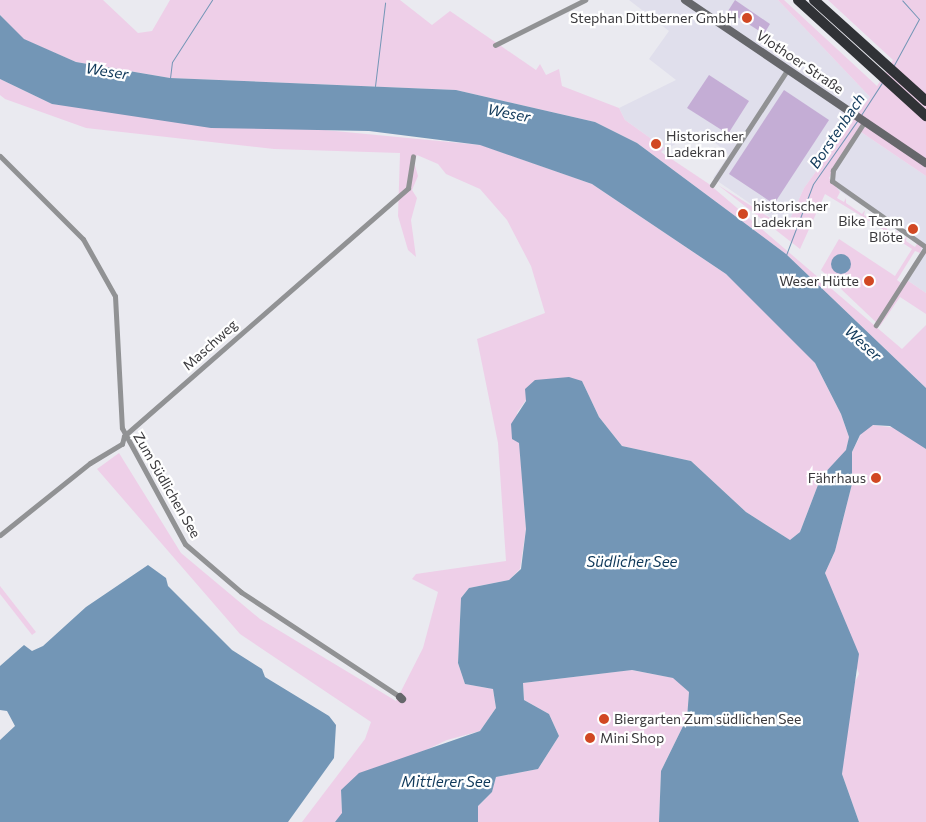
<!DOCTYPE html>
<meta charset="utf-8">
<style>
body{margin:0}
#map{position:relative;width:926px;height:822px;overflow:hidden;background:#eaeaf0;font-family:Commissioner,sans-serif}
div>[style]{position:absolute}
.built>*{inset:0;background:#e0dfec}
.green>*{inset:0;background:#eecfe8}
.water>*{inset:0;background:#7396b6}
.round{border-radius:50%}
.stream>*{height:1px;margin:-0.5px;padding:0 0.5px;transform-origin:0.5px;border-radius:0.5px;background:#7396b6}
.building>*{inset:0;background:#c4add5}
.street>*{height:5px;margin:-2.5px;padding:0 2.5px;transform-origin:2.5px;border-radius:2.5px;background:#919294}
.secondary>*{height:8px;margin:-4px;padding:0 4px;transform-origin:4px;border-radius:4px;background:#66676b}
.highway>*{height:10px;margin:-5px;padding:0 5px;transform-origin:5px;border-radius:5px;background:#303236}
.dots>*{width:14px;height:14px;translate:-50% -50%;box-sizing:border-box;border:2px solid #fff;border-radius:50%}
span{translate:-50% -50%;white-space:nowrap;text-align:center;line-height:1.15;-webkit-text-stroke:4.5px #fff;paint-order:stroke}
.poi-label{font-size:14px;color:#3b3a3d}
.right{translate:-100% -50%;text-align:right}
.left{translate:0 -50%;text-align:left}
.street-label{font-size:14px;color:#3b3a3d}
.water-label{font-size:15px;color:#10395a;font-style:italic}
</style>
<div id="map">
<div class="built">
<i style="clip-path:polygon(629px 0,778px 0,870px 97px,804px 188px,786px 228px,713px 178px,729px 155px,701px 130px,661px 152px,664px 148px,625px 120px,619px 108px,676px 80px,649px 59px,669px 31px)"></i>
<i style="clip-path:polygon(858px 130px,926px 176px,926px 293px,904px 278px,922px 250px,920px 243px,832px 186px,830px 170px)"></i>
</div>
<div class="green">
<i style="clip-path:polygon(0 0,103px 0,138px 33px,152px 31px,170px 0,400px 0,432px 25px,450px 11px,536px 70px,540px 64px,546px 75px,559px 69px,562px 86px,619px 108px,625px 120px,664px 148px,661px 152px,709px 184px,902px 349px,926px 325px,926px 388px,786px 254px,637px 143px,595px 122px,456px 90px,170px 78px,76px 62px,23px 39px,0 15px)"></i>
<i style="clip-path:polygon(778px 0,784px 0,877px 86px,893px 60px,828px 0,926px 0,926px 176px,858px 130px,829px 178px,840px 192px,837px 198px,844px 202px,846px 198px,846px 203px,862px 214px,865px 210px,864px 215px,872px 220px,875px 216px,874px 221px,882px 226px,885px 222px,885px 228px,888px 224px,887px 229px,895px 234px,898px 230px,897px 235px,904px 240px,907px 236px,906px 241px,915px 247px,918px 242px,922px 247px,920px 253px,915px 251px,897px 280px,901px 283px,904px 278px,926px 293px,926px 314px,900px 297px,880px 326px,821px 270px,839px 239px,895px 276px,912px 249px,863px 217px,825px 194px,800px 249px,718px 185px,786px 228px,804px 188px,870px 97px)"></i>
<i style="clip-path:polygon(0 79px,52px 104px,481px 145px,592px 184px,726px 274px,796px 340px,815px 363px,841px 414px,849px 437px,846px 451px,821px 477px,800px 532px,790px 540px,746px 512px,691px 461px,622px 446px,599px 417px,582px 381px,526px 400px,517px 413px,526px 529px,520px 569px,509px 580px,469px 588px,461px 598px,458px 663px,465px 684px,493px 689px,496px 708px,480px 731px,447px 740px,341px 790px,342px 814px,335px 822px,302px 822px,365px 739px,371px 722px,240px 634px,97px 469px,119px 453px,181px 553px,260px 619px,396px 701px,423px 648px,438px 592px,412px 579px,416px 574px,506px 561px,498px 443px,477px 339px,545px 313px,531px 266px,507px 220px,480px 189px,446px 174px,438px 164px,417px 155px,414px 162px,418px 176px,412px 190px,417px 198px,411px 220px,416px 257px,408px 250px,398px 216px,400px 153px,274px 149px,86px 128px,5px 99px,0 95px)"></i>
<i style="clip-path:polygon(873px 425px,897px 428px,926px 449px,926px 822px,859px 822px,842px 774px,850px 691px,859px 674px,825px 573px,835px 551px,852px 484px,852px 452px,863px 430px)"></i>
<i style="clip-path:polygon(0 586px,36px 632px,32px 635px,0 594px)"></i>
<i style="clip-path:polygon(631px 670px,674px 678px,689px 692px,687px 718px,661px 771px,659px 822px,478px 822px,478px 806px,492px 792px,496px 777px,538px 769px,559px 736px,549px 714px,524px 700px,523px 683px)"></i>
</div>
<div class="water">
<i style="clip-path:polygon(0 15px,24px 39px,76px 62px,170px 78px,456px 90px,595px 122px,637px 143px,786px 254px,926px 388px,926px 449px,890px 426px,873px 425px,860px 435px,852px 452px,852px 484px,835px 551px,825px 573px,859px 654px,842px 774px,859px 822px,659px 822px,661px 771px,687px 718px,689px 692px,673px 678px,632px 670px,523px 683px,524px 700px,549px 714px,559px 736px,538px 769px,496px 777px,492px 792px,478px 806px,478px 822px,335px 822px,342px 813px,341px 790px,359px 773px,480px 731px,496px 708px,493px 689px,465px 684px,458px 663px,461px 598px,469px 588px,509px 580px,521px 569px,526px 529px,519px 443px,512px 439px,511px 424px,526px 401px,525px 389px,535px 380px,569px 377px,582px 381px,599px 417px,622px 446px,691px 461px,746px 512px,790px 540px,800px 532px,821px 477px,846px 450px,849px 437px,841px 414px,815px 363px,726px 274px,592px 184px,480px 145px,369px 131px,211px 128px,52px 104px,0 79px)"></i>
<i class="round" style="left:831px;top:254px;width:20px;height:20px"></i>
<i style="clip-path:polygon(148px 565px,166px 578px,168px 586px,232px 650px,262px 669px,265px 677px,329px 716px,336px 725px,334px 758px,288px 822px,0 822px,0 740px,15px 726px,7px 711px,0 710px,0 666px,24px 645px,32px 651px,43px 646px,86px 607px)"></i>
</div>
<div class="stream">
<i style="left:894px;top:65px;width:52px;rotate:-61.5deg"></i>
<i style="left:919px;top:19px;width:25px;rotate:-132deg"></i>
<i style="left:170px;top:78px;width:16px;rotate:-83deg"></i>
<i style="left:172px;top:62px;width:74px;rotate:-57.2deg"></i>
<i style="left:375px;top:86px;width:84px;rotate:-83.1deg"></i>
<i style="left:861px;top:115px;width:38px;rotate:-57deg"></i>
<i style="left:786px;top:255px;width:76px;rotate:-69.2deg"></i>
<i style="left:813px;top:184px;width:77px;rotate:-55.1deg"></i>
</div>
<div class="building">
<i style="clip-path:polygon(735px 0,770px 24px,764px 34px,728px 11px)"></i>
<i style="clip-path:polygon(709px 75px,749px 101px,728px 134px,687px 108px)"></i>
<i style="clip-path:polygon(784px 90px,829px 120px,774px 204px,729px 174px)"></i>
</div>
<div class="street">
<i style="left:495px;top:45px;width:101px;rotate:-26.6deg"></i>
<i style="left:865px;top:121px;width:59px;rotate:123.1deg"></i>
<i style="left:833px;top:170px;width:11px;rotate:95deg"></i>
<i style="left:832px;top:181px;width:115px;rotate:35.1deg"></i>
<i style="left:926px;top:247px;width:93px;rotate:122.7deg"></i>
<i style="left:0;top:156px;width:117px;rotate:45deg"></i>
<i style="left:83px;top:239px;width:65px;rotate:60.7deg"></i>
<i style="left:115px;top:296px;width:132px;rotate:87deg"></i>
<i style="left:122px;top:428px;width:132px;rotate:61.5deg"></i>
<i style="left:185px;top:544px;width:74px;rotate:40.6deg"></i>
<i style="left:241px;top:592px;width:191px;rotate:33.4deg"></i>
<i style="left:712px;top:185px;width:139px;rotate:-56.8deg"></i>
<i style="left:0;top:535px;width:115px;rotate:-38.7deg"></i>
<i style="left:90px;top:463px;width:37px;rotate:-31deg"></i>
<i style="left:122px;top:444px;width:8px;rotate:-76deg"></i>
<i style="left:124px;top:436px;width:377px;rotate:-41.1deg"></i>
<i style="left:408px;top:188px;width:32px;rotate:-81deg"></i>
</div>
<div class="secondary">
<i style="left:685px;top:0;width:291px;rotate:34.1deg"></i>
<i style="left:400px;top:697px;width:3px;rotate:45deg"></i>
</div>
<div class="highway">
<i style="left:798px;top:0;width:173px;rotate:42.2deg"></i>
<i style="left:814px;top:0;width:151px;rotate:42deg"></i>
</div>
<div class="dots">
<i style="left:747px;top:18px;background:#d14823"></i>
<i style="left:656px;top:144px;background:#d14823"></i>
<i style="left:743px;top:214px;background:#d14823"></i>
<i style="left:913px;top:229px;background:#d14823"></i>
<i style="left:869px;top:281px;background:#d14823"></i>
<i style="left:876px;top:478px;background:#d14823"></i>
<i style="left:604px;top:719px;background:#d14823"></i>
<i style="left:590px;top:738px;background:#d14823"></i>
</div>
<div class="poi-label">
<span class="right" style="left:737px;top:18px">Stephan Dittberner GmbH</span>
<span class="left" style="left:666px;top:144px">Historischer<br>Ladekran</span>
<span class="left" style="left:753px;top:214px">historischer<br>Ladekran</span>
<span class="right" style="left:903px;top:229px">Bike Team<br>Blöte</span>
<span class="right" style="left:859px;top:281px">Weser Hütte</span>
<span class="right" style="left:866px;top:478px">Fährhaus</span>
<span class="left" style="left:614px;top:719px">Biergarten Zum südlichen See</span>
<span class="left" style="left:600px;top:738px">Mini Shop</span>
</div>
<div class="street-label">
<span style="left:800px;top:62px;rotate:34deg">Vlothoer Straße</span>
<span style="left:210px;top:345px;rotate:-42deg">Maschweg</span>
<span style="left:167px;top:485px;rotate:60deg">Zum Südlichen See</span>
</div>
<div class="water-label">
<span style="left:107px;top:71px;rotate:9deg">Weser</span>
<span style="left:509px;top:113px;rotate:11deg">Weser</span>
<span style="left:837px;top:131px;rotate:-56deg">Borstenbach</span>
<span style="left:863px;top:343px;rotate:42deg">Weser</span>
<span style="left:632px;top:562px">Südlicher See</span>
<span style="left:446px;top:782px">Mittlerer See</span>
</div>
</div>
